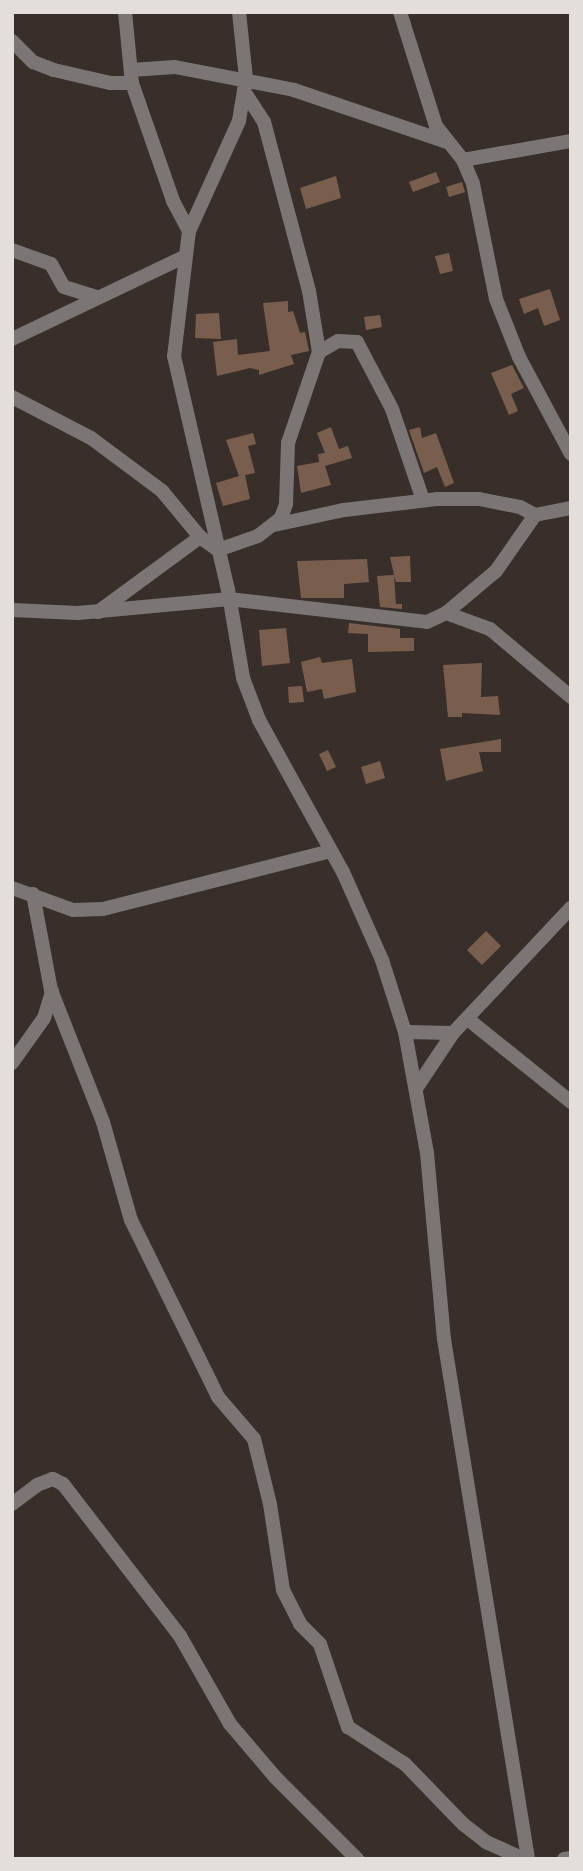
<!DOCTYPE html>
<style>
body{margin:0}
#map{position:relative;width:583px;height:1871px;overflow:hidden;background:#392f2a;font-family:Commissioner,sans-serif}
div>[style]{position:absolute}
.building>*{inset:0;background:#795e4e}
.minor>*{height:14px;margin:-7px;padding:0 7px;transform-origin:7px;border-radius:7px;background:#7c7576}
.tertiary>*{height:14px;margin:-7px;padding:0 7px;transform-origin:7px;border-radius:7px;background:#7c7576}
span{translate:-50% -50%;white-space:nowrap;text-align:center;line-height:1.15;-webkit-text-stroke:6px #392f2a;paint-order:stroke}
.frame{position:absolute;inset:0;border:14px solid #e4deda;pointer-events:none}
</style>
<div id="map">
<div class="building">
<i style="clip-path:polygon(436px 172px,440px 182px,413px 192px,409px 182px)"></i>
<i style="clip-path:polygon(336px 176px,341px 198px,306px 209px,300px 188px)"></i>
<i style="clip-path:polygon(462px 182px,465px 192px,449px 197px,446px 187px)"></i>
<i style="clip-path:polygon(449px 253px,453px 271px,440px 274px,435px 256px)"></i>
<i style="clip-path:polygon(550px 289px,560px 320px,544px 326px,538px 308px,524px 314px,519px 299px)"></i>
<i style="clip-path:polygon(288px 301px,288px 312px,293px 311px,300px 333px,305px 332px,309px 351px,291px 355px,294px 364px,259px 375px,259px 370px,250px 368px,217px 376px,213px 342px,237px 339px,238px 355px,270px 351px,263px 303px)"></i>
<i style="clip-path:polygon(219px 313px,221px 339px,195px 338px,196px 314px)"></i>
<i style="clip-path:polygon(380px 315px,382px 327px,366px 330px,364px 317px)"></i>
<i style="clip-path:polygon(512px 365px,524px 388px,511px 394px,518px 411px,509px 415px,491px 373px)"></i>
<i style="clip-path:polygon(331px 427px,339px 449px,348px 446px,352px 458px,325px 466px,331px 485px,301px 493px,297px 466px,319px 462px,318px 454px,325px 453px,317px 433px)"></i>
<i style="clip-path:polygon(420px 427px,422px 438px,436px 433px,454px 483px,445px 487px,437px 467px,424px 473px,409px 430px)"></i>
<i style="clip-path:polygon(253px 433px,256px 444px,248px 446px,255px 473px,245px 475px,250px 499px,223px 506px,216px 483px,239px 476px,226px 440px)"></i>
<i style="clip-path:polygon(410px 556px,411px 582px,396px 582px,394px 576px,396px 604px,402px 604px,402px 609px,380px 607px,377px 576px,394px 575px,390px 557px)"></i>
<i style="clip-path:polygon(367px 559px,369px 582px,344px 584px,344px 598px,301px 598px,297px 561px)"></i>
<i style="clip-path:polygon(349px 623px,400px 629px,400px 638px,414px 638px,414px 651px,368px 652px,368px 634px,348px 633px)"></i>
<i style="clip-path:polygon(286px 628px,290px 663px,262px 666px,259px 630px)"></i>
<i style="clip-path:polygon(320px 657px,322px 663px,352px 659px,356px 692px,324px 699px,322px 689px,307px 692px,301px 662px)"></i>
<i style="clip-path:polygon(482px 663px,481px 697px,498px 696px,500px 715px,462px 713px,462px 717px,448px 717px,443px 665px)"></i>
<i style="clip-path:polygon(302px 686px,304px 702px,289px 703px,288px 687px)"></i>
<i style="clip-path:polygon(501px 739px,501px 752px,479px 752px,483px 771px,446px 781px,440px 749px)"></i>
<i style="clip-path:polygon(328px 750px,336px 767px,327px 771px,319px 754px)"></i>
<i style="clip-path:polygon(380px 761px,385px 778px,366px 784px,361px 767px)"></i>
<i style="clip-path:polygon(486px 931px,501px 946px,482px 965px,467px 950px)"></i>
</div>
<div class="minor">
<i style="left:125px;top:12px;width:71px;rotate:84.4deg"></i>
<i style="left:132px;top:83px;width:125px;rotate:70.8deg"></i>
<i style="left:173px;top:201px;width:34px;rotate:62deg"></i>
<i style="left:400px;top:12px;width:120px;rotate:72.5deg"></i>
<i style="left:436px;top:126px;width:43px;rotate:51.5deg"></i>
<i style="left:463px;top:160px;width:26px;rotate:67deg"></i>
<i style="left:473px;top:184px;width:117px;rotate:78.7deg"></i>
<i style="left:496px;top:299px;width:62px;rotate:68.4deg"></i>
<i style="left:519px;top:357px;width:110px;rotate:61.8deg"></i>
<i style="left:12px;top:41px;width:30px;rotate:45deg"></i>
<i style="left:33px;top:62px;width:22px;rotate:21deg"></i>
<i style="left:54px;top:70px;width:57px;rotate:13.1deg"></i>
<i style="left:110px;top:83px;width:22px"></i>
<i style="left:131px;top:70px;width:44px;rotate:-3.9deg"></i>
<i style="left:175px;top:67px;width:121px;rotate:10.9deg"></i>
<i style="left:294px;top:90px;width:162px;rotate:18.8deg"></i>
<i style="left:463px;top:160px;width:110px;rotate:-10deg"></i>
<i style="left:12px;top:250px;width:41px;rotate:19.7deg"></i>
<i style="left:51px;top:264px;width:26px;rotate:61deg"></i>
<i style="left:64px;top:287px;width:34px;rotate:17deg"></i>
<i style="left:12px;top:339px;width:191px;rotate:-25.5deg"></i>
<i style="left:319px;top:352px;width:22px;rotate:-30deg"></i>
<i style="left:338px;top:341px;width:19px;rotate:3deg"></i>
<i style="left:357px;top:342px;width:76px;rotate:62.4deg"></i>
<i style="left:392px;top:409px;width:96px;rotate:71.2deg"></i>
<i style="left:12px;top:397px;width:89px;rotate:27.4deg"></i>
<i style="left:91px;top:438px;width:89px;rotate:36.7deg"></i>
<i style="left:162px;top:491px;width:60px;rotate:50.4deg"></i>
<i style="left:200px;top:537px;width:22px;rotate:36deg"></i>
<i style="left:218px;top:550px;width:42px;rotate:-19.3deg"></i>
<i style="left:258px;top:536px;width:29px;rotate:-38deg"></i>
<i style="left:281px;top:518px;width:15px;rotate:-70deg"></i>
<i style="left:286px;top:504px;width:61px;rotate:-88.1deg"></i>
<i style="left:288px;top:443px;width:96px;rotate:-71.2deg"></i>
<i style="left:319px;top:352px;width:62px;rotate:-99.3deg"></i>
<i style="left:309px;top:291px;width:175px;rotate:-104.9deg"></i>
<i style="left:264px;top:122px;width:37px;rotate:-123deg"></i>
<i style="left:274px;top:525px;width:72px;rotate:-12.1deg"></i>
<i style="left:344px;top:510px;width:95px;rotate:-6.7deg"></i>
<i style="left:438px;top:499px;width:41px"></i>
<i style="left:479px;top:499px;width:42px;rotate:11deg"></i>
<i style="left:520px;top:507px;width:17px;rotate:28deg"></i>
<i style="left:535px;top:515px;width:37px;rotate:-11deg"></i>
<i style="left:12px;top:610px;width:66px;rotate:2.6deg"></i>
<i style="left:78px;top:613px;width:152px;rotate:-5.3deg"></i>
<i style="left:229px;top:599px;width:199px;rotate:6.6deg"></i>
<i style="left:427px;top:622px;width:21px;rotate:-25deg"></i>
<i style="left:446px;top:613px;width:65px;rotate:-40deg"></i>
<i style="left:496px;top:571px;width:68px;rotate:-55.1deg"></i>
<i style="left:98px;top:612px;width:127px;rotate:-36.3deg"></i>
<i style="left:446px;top:613px;width:47px;rotate:20deg"></i>
<i style="left:490px;top:629px;width:106px;rotate:40deg"></i>
<i style="left:12px;top:888px;width:65px;rotate:19.8deg"></i>
<i style="left:73px;top:910px;width:30px;rotate:-2deg"></i>
<i style="left:103px;top:909px;width:235px;rotate:-14.3deg"></i>
<i style="left:33px;top:894px;width:98px;rotate:79.4deg"></i>
<i style="left:51px;top:990px;width:142px;rotate:68.5deg"></i>
<i style="left:103px;top:1122px;width:102px;rotate:74.1deg"></i>
<i style="left:131px;top:1220px;width:197px;rotate:63.8deg"></i>
<i style="left:218px;top:1397px;width:55px;rotate:49.4deg"></i>
<i style="left:254px;top:1439px;width:67px;rotate:76.2deg"></i>
<i style="left:270px;top:1504px;width:87px;rotate:81.4deg"></i>
<i style="left:283px;top:1590px;width:38px;rotate:63deg"></i>
<i style="left:300px;top:1624px;width:28px;rotate:45deg"></i>
<i style="left:320px;top:1644px;width:88px;rotate:71.4deg"></i>
<i style="left:348px;top:1727px;width:68px;rotate:33deg"></i>
<i style="left:405px;top:1764px;width:83px;rotate:46deg"></i>
<i style="left:463px;top:1824px;width:29px;rotate:38deg"></i>
<i style="left:486px;top:1842px;width:42px;rotate:24.1deg"></i>
<i style="left:469px;top:1020px;width:131px;rotate:38.8deg"></i>
<i style="left:405px;top:1032px;width:48px;rotate:1.2deg"></i>
<i style="left:12px;top:1063px;width:55px;rotate:-54.6deg"></i>
<i style="left:44px;top:1018px;width:28px;rotate:-73deg"></i>
<i style="left:417px;top:1087px;width:65px;rotate:-56.3deg"></i>
<i style="left:453px;top:1033px;width:172px;rotate:-46.7deg"></i>
<i style="left:12px;top:1504px;width:31px;rotate:-37deg"></i>
<i style="left:37px;top:1485px;width:17px;rotate:-21deg"></i>
<i style="left:53px;top:1479px;width:11px;rotate:27deg"></i>
<i style="left:63px;top:1484px;width:192px;rotate:52.4deg"></i>
<i style="left:180px;top:1636px;width:101px;rotate:60.4deg"></i>
<i style="left:230px;top:1724px;width:71px;rotate:49.6deg"></i>
<i style="left:276px;top:1778px;width:115px;rotate:45deg"></i>
<i style="left:564px;top:1859px;width:7px;rotate:-8deg"></i>
</div>
<div class="tertiary">
<i style="left:239px;top:12px;width:67px;rotate:84deg"></i>
<i style="left:246px;top:79px;width:43px;rotate:99.5deg"></i>
<i style="left:239px;top:121px;width:121px;rotate:114.4deg"></i>
<i style="left:189px;top:231px;width:126px;rotate:96.8deg"></i>
<i style="left:174px;top:356px;width:239px;rotate:77deg"></i>
<i style="left:228px;top:589px;width:90px;rotate:80.4deg"></i>
<i style="left:243px;top:678px;width:45px;rotate:69.1deg"></i>
<i style="left:259px;top:720px;width:174px;rotate:61.1deg"></i>
<i style="left:343px;top:872px;width:96px;rotate:66.1deg"></i>
<i style="left:382px;top:960px;width:76px;rotate:72.3deg"></i>
<i style="left:405px;top:1032px;width:123px;rotate:79.7deg"></i>
<i style="left:427px;top:1153px;width:187px;rotate:84.8deg"></i>
<i style="left:444px;top:1339px;width:527px;rotate:80.82deg"></i>
</div>
<div class="frame"></div>
</div>
